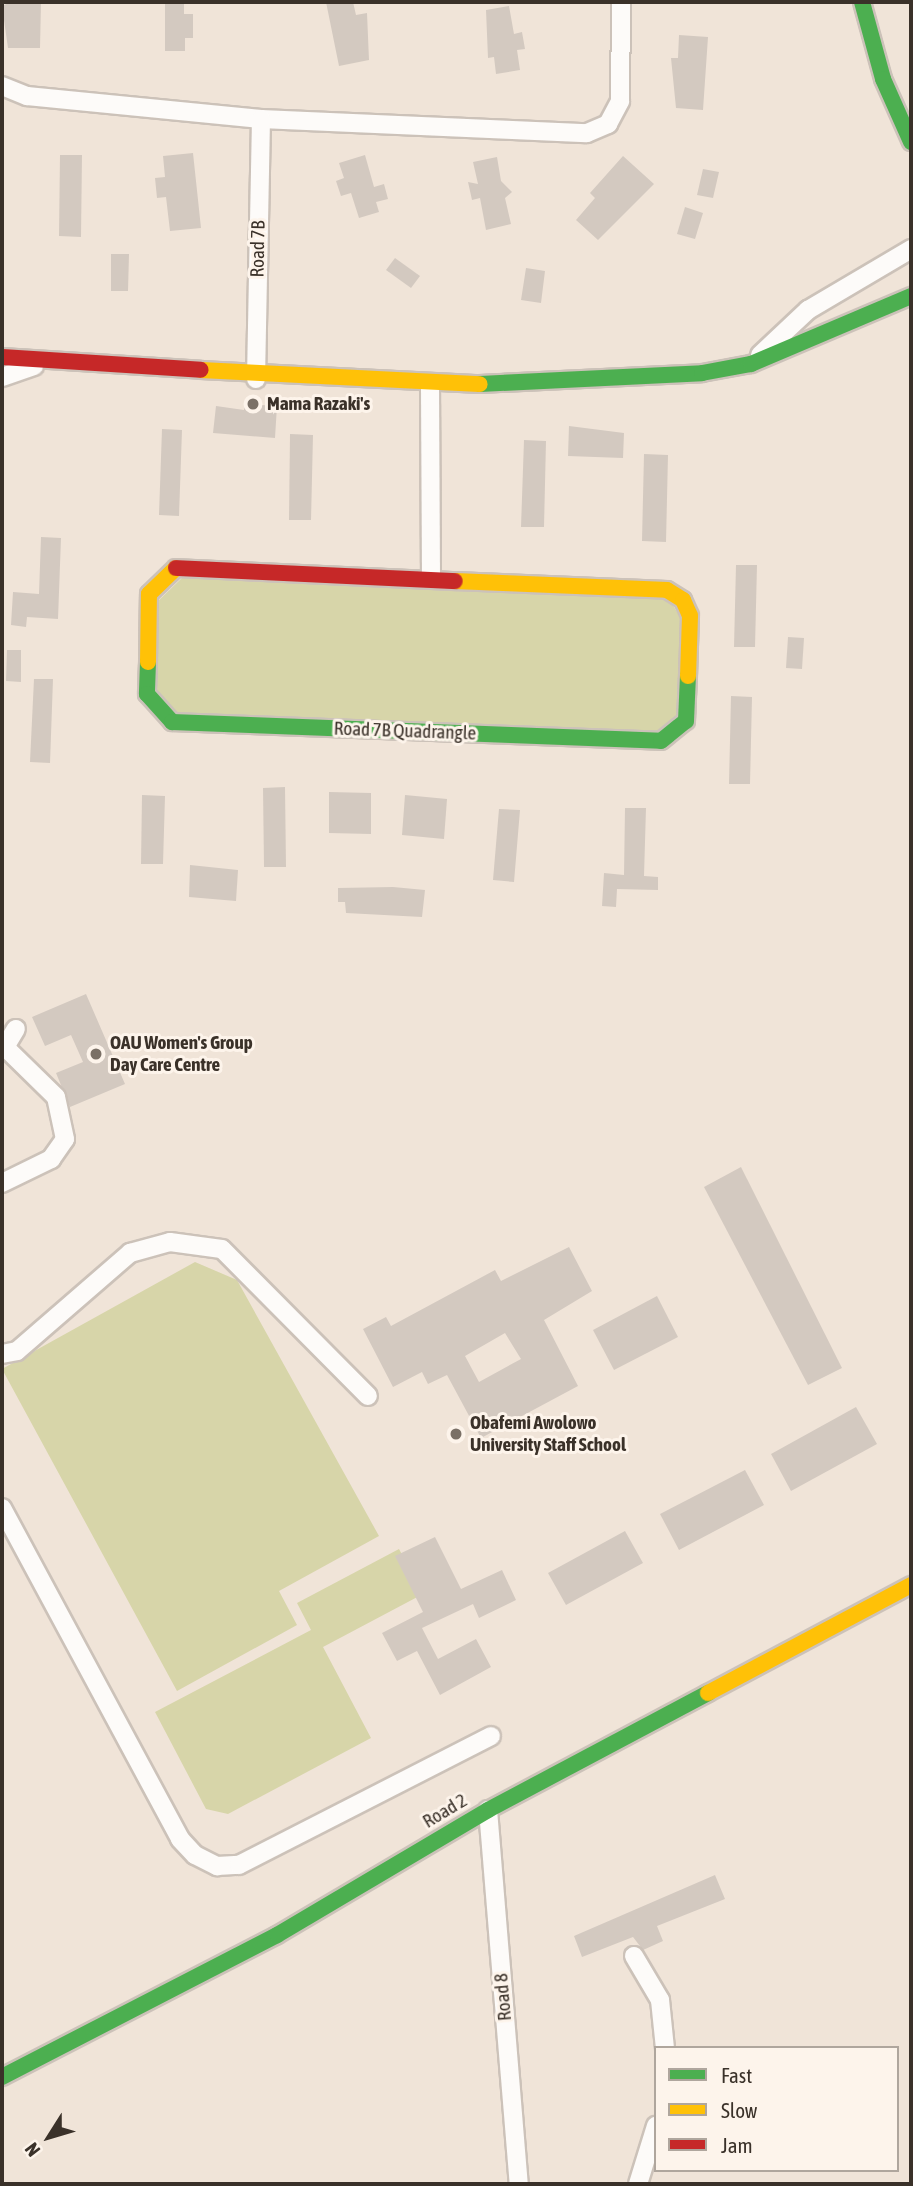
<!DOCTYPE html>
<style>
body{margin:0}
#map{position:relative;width:913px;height:2186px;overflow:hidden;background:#f0e4d8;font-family:"Asap Condensed",sans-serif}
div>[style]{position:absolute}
.green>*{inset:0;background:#d7d5a9}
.building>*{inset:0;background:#d3c9c0}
.roads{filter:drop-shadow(2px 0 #ccc2b9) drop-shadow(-2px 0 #ccc2b9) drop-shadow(0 2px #ccc2b9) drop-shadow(0 -2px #ccc2b9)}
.street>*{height:18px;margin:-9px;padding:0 9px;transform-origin:9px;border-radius:9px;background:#fdfbf9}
.fast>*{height:16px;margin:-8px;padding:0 8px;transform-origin:8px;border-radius:8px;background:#4caf50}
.slow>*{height:16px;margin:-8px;padding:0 8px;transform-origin:8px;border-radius:8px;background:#ffc107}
.jam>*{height:16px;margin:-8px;padding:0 8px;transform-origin:8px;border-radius:8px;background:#c62828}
.dots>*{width:19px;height:19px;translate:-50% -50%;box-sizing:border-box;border:4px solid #fdf4eb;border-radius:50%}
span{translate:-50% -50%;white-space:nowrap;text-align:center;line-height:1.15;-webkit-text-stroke:6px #fdf4eb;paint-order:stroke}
.street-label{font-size:19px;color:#3a3129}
.poi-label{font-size:19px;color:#3a3129;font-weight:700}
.left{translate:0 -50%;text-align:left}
.frame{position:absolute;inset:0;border:4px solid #3a3129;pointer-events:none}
.legend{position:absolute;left:654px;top:2046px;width:245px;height:126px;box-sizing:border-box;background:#fdf4eb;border:2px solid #afa69d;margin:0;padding:9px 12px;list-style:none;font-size:21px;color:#3a3129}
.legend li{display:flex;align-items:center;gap:14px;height:35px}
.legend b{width:35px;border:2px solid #afa69d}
.north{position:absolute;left:14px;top:2102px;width:70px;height:70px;-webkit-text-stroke:5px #fdf4eb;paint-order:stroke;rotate:233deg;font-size:19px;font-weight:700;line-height:28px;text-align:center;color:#3a3129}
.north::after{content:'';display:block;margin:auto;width:24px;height:32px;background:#3a3129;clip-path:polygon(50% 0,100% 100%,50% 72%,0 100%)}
</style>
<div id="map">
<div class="green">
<i style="clip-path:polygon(185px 575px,653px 595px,672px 604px,681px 618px,677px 716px,657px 735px,174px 716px,153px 690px,155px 604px)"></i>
<i style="clip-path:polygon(195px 1262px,237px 1280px,379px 1536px,279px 1591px,297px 1625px,177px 1691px,2px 1369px)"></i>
<i style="clip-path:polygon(399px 1549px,423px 1594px,323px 1647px,371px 1738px,228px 1814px,206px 1809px,155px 1712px,311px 1630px,297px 1603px)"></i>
</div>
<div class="building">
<i style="clip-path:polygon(11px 2px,41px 2px,40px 48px,8px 48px,2px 6px)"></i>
<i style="clip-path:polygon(165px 2px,184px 2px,184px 14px,193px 14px,193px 38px,185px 38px,185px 51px,165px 51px)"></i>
<i style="clip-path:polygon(326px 2px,353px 2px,356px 15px,367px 13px,369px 60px,339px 66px)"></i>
<i style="clip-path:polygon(509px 6px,514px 34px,522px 32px,525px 49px,517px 50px,520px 70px,496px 74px,494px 57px,488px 58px,486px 10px)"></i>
<i style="clip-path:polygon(679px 35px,708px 37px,703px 110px,676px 108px,671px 58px,678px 58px)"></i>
<i style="clip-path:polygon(193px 153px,201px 228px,170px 231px,166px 197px,157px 198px,155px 178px,165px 177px,163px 156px)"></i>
<i style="clip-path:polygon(60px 155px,82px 155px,81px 237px,59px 236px)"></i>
<i style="clip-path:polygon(365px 155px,374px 187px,384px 184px,388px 199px,376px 202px,379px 212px,359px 218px,351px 193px,341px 196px,336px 181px,344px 178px,339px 163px)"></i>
<i style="clip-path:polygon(623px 156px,654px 184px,598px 240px,576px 220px,595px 198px,590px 193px)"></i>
<i style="clip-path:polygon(497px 157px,501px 181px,512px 192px,505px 198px,511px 224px,486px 230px,480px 198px,472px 200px,468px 182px,478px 184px,473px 162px)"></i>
<i style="clip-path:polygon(703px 169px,719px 172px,713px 198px,697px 195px)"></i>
<i style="clip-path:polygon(685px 207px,703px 213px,695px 239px,677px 234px)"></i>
<i style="clip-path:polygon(111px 254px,129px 254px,128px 291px,111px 291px)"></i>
<i style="clip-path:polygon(395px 258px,420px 276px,411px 288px,386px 270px)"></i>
<i style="clip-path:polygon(526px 268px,545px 271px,541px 303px,521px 300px)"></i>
<i style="clip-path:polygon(244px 404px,277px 406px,275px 438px,213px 433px,216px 406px,244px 410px)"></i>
<i style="clip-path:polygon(569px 426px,624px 433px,623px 458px,568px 456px)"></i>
<i style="clip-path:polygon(162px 429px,182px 430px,179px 516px,159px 515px)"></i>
<i style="clip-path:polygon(290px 434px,313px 435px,311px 520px,289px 520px)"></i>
<i style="clip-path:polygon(524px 440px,546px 441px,544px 527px,521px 527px)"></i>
<i style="clip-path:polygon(644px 454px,668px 455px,666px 542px,642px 541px)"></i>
<i style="clip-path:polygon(41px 537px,61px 538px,58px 619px,27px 617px,26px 627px,11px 625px,13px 592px,39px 594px)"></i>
<i style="clip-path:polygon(736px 565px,757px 565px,755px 647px,734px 647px)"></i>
<i style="clip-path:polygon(788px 637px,804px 638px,802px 669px,786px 668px)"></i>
<i style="clip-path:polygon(7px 650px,21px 650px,21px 682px,6px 681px)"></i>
<i style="clip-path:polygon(34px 679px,53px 679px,50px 763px,30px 762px)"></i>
<i style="clip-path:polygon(731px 696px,752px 697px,750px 784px,729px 784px)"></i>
<i style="clip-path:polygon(285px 787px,286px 867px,264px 867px,263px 788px)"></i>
<i style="clip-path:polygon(329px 792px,371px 793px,371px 834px,329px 833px)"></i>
<i style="clip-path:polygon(142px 795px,165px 796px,163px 864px,141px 864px)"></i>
<i style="clip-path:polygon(405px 795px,447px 799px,444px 839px,402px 835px)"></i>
<i style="clip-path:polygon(625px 808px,646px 808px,644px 876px,658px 877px,658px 890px,617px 889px,616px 907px,602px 906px,604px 873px,624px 875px)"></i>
<i style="clip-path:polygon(499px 809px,520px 810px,514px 882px,493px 880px)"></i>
<i style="clip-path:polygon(190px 865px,238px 870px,236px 901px,189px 897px)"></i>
<i style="clip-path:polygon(393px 887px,425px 890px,422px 917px,346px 913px,345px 902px,338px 902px,338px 888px)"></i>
<i style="clip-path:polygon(86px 994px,125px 1084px,70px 1107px,56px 1073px,83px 1062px,71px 1035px,45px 1046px,32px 1017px)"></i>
<i style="clip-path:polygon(741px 1167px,842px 1368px,808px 1385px,704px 1187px)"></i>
<i style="clip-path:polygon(evenodd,569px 1247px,592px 1291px,544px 1320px,578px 1386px,481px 1438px,447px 1375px,428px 1384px,422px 1372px,393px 1387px,363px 1329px,386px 1317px,391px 1326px,495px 1270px,501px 1281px,569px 1247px,505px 1333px,521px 1359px,479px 1382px,465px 1356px,505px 1333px)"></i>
<i style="clip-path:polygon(657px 1296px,678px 1337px,614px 1370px,593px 1330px)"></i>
<i style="clip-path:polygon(856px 1407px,877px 1444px,791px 1491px,771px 1454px)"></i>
<i style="clip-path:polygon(745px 1470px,764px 1505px,679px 1550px,660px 1514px)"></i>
<i style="clip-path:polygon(625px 1531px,643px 1563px,566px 1605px,548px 1573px)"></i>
<i style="clip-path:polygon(435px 1537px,461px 1589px,502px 1570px,516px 1600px,479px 1618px,473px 1604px,422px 1628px,438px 1659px,476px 1639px,491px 1667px,440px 1695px,417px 1651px,397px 1661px,382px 1633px,423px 1612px,395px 1556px)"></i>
<i style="clip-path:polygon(715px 1875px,725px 1899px,657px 1926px,663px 1941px,643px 1950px,633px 1937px,582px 1957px,574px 1936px)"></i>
</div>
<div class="roads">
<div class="street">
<i style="left:2px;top:86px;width:27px;rotate:22deg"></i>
<i style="left:27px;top:96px;width:235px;rotate:5.6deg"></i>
<i style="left:261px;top:119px;width:326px;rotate:2.5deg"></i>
<i style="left:587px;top:133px;width:23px;rotate:-23deg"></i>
<i style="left:608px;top:124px;width:26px;rotate:-62deg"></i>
<i style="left:620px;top:101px;width:99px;rotate:-89.4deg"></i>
<i style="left:760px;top:355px;width:66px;rotate:-43.2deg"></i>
<i style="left:808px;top:310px;width:120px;rotate:-30.6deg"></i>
<i style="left:2px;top:377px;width:34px;rotate:-19deg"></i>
<i style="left:256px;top:379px;width:260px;rotate:-88.9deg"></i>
<i style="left:430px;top:386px;width:190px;rotate:89.7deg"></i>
<i style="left:2px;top:1183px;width:55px;rotate:-26.1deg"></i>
<i style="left:51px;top:1159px;width:24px;rotate:-55deg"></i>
<i style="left:65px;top:1139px;width:43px;rotate:-102.1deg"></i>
<i style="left:56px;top:1097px;width:71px;rotate:-135.6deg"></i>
<i style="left:5px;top:1047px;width:21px;rotate:-59deg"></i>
<i style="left:2px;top:1354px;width:15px;rotate:-11deg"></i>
<i style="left:17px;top:1351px;width:150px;rotate:-40.9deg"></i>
<i style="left:130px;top:1253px;width:41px;rotate:-15.4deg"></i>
<i style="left:170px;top:1242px;width:52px;rotate:7.7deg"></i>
<i style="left:222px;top:1249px;width:207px;rotate:45.2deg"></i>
<i style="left:2px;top:1508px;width:376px;rotate:61.7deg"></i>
<i style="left:180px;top:1839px;width:22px;rotate:47deg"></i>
<i style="left:195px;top:1855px;width:25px;rotate:27deg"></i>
<i style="left:217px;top:1866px;width:22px;rotate:-3deg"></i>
<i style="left:239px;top:1865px;width:283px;rotate:-27.1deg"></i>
<i style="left:488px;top:1810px;width:375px;rotate:85.3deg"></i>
<i style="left:634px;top:1956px;width:51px;rotate:59.4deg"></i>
<i style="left:660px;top:2000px;width:48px;rotate:84.1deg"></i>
<i style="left:638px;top:2184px;width:61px;rotate:-72.8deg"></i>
</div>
<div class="fast">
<i style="left:862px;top:2px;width:80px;rotate:74.7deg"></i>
<i style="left:883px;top:79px;width:69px;rotate:66deg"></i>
<i style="left:480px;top:384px;width:222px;rotate:-2.8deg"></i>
<i style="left:702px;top:373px;width:50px;rotate:-10.4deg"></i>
<i style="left:751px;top:364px;width:174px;rotate:-23deg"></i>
<i style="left:148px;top:662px;width:32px;rotate:92deg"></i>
<i style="left:147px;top:694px;width:38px;rotate:48deg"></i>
<i style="left:172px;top:722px;width:489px;rotate:2.2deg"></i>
<i style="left:661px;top:741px;width:32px;rotate:-39deg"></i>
<i style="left:686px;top:721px;width:45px;rotate:-87.5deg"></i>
<i style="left:2px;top:2077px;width:309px;rotate:-27.3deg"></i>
<i style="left:277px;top:1935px;width:245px;rotate:-30.6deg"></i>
<i style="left:488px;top:1810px;width:249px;rotate:-28deg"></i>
</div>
<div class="slow">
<i style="left:201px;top:370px;width:279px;rotate:2.9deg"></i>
<i style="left:455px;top:581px;width:212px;rotate:2.4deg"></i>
<i style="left:667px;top:590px;width:19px;rotate:32deg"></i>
<i style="left:683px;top:600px;width:17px;rotate:66deg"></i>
<i style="left:690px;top:616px;width:60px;rotate:91.9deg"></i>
<i style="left:148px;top:662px;width:68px;rotate:-89.2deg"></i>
<i style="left:149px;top:594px;width:37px;rotate:-44deg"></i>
<i style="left:708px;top:1693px;width:230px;rotate:-28deg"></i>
</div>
<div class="jam">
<i style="left:2px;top:357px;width:199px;rotate:3.7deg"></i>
<i style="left:176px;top:568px;width:279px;rotate:2.7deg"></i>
</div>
</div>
<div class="dots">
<i style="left:253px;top:404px;background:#7a7066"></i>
<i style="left:96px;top:1054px;background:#7a7066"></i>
<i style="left:456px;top:1434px;background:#7a7066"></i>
</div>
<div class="street-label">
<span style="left:258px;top:249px;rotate:-89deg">Road 7B</span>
<span style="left:405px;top:731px;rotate:2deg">Road 7B Quadrangle</span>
<span style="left:445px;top:1811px;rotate:-31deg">Road 2</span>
<span style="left:503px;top:1997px;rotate:-95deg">Road 8</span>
</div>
<div class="poi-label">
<span class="left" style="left:267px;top:404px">Mama Razaki's</span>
<span class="left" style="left:110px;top:1054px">OAU Women's Group<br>Day Care Centre</span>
<span class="left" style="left:470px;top:1434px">Obafemi Awolowo<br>University Staff School</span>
</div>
<div class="frame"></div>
<ul class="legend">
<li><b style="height:9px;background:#4caf50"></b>Fast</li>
<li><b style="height:9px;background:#ffc107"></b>Slow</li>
<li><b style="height:9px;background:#c62828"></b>Jam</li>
</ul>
<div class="north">N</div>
</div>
